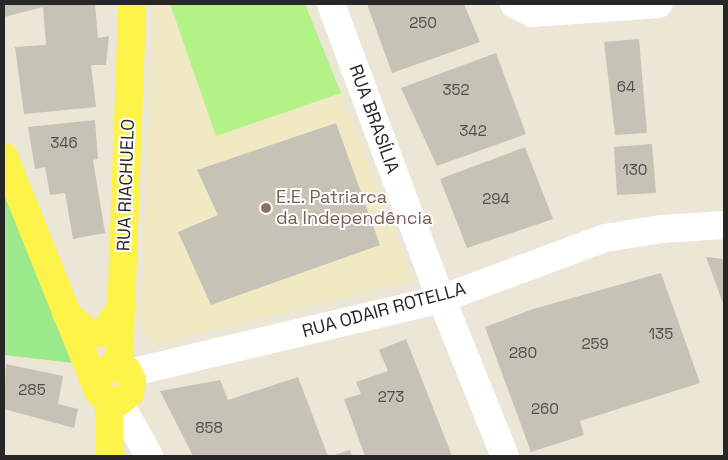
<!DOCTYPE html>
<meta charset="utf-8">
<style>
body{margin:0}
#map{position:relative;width:728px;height:460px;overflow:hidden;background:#ece6d6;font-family:"Space Grotesk",sans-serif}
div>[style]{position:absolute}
.education>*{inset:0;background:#f0e9c3}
.green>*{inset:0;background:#9ce98c}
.pitch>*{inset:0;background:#b2f286}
.building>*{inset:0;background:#c6c2b6}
.minor>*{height:28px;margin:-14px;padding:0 14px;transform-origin:14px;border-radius:14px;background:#fff}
.secondary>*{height:28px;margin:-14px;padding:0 14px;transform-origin:14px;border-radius:14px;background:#fff}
.primary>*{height:28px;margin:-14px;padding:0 14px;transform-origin:14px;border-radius:14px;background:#fef348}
.dots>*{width:14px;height:14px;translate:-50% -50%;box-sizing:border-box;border:2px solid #fff;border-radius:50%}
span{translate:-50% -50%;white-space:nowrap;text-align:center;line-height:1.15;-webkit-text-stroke:4px #fff;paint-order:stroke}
.number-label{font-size:15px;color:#4f4e4b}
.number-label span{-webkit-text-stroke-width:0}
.street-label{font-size:18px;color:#272727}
.education-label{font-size:18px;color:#785e54}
.left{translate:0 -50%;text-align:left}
.frame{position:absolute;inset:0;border:5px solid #272727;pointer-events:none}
</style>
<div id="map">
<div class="education">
<i style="clip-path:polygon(153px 4px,170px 4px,216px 136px,341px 93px,414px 280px,156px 344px,141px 328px)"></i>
</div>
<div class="green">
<i style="clip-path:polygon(4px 184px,74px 363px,4px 355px)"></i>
</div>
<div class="pitch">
<i style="clip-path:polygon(170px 4px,305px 4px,341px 93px,216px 136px)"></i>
</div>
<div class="building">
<i style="clip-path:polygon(4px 4px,95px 4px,98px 38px,109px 36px,106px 65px,91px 65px,96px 107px,24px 114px,15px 47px,46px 45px,43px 7px,4px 17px)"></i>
<i style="clip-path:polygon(367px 4px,464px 4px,480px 42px,392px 73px)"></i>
<i style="clip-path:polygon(639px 39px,647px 133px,615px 135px,604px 42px)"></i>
<i style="clip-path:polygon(496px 53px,526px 134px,437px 166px,401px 88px)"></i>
<i style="clip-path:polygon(95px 120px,98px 159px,93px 160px,105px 233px,73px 239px,65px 193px,50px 195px,45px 167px,35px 169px,28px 127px)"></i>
<i style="clip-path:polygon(336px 123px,380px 245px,211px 305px,178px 232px,218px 215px,197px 170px)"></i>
<i style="clip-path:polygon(652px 144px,656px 193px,617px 195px,614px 147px)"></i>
<i style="clip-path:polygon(525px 147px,553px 219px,467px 248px,440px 179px)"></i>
<i style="clip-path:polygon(706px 257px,724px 259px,724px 306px)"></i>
<i style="clip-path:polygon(661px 273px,700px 383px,580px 421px,584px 435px,531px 452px,485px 327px,533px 309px)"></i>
<i style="clip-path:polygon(406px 339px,452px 456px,365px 456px,344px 399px,361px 394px,356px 382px,388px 371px,379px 350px)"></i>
<i style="clip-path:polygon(6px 364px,63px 376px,58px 404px,78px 409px,74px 428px,4px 409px)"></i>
<i style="clip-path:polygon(298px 377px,328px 456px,193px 456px,160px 391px,220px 380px,228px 400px)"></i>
<i style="clip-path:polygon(350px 450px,352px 456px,331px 456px)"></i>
</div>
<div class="minor">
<i style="left:331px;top:4px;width:292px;rotate:69.6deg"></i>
<i style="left:433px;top:278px;width:192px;rotate:68deg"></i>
<i style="left:514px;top:4px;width:20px;rotate:27deg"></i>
<i style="left:532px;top:13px;width:127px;rotate:-4.1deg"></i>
<i style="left:119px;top:402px;width:62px;rotate:60.9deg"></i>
</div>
<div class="secondary">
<i style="left:129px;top:373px;width:321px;rotate:-13.3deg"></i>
<i style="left:441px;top:299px;width:175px;rotate:-20.4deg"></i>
<i style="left:605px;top:238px;width:58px;rotate:-9deg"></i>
<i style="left:662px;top:229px;width:62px;rotate:-3.7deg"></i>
</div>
<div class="primary">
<i style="left:4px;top:157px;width:252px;rotate:68.1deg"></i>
<i style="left:98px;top:391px;width:11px;rotate:49deg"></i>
<i style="left:105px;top:399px;width:14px;rotate:12deg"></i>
<i style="left:119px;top:402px;width:14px;rotate:-39deg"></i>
<i style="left:130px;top:393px;width:13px;rotate:-81deg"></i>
<i style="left:132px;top:380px;width:11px;rotate:-117deg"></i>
<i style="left:127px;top:370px;width:15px;rotate:-164deg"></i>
<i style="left:113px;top:366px;width:17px;rotate:147deg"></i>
<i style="left:99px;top:375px;width:11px;rotate:100deg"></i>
<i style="left:66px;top:313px;width:30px;rotate:42deg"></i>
<i style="left:88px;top:333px;width:11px"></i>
<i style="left:99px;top:333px;width:12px;rotate:-35deg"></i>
<i style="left:109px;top:326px;width:25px;rotate:-58deg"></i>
<i style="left:119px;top:367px;width:363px;rotate:-87.9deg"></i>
<i style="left:109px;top:401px;width:55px;rotate:89deg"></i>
</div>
<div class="dots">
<i style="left:266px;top:208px;background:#8d6e63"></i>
</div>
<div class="number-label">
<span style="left:423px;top:23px">250</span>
<span style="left:626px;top:87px">64</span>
<span style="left:456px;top:90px">352</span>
<span style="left:473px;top:131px">342</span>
<span style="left:64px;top:143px">346</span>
<span style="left:635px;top:170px">130</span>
<span style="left:496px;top:199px">294</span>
<span style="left:661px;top:334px">135</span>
<span style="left:595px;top:344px">259</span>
<span style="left:523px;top:353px">280</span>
<span style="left:32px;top:390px">285</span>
<span style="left:391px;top:397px">273</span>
<span style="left:545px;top:409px">260</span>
<span style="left:209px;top:428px">858</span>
</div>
<div class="street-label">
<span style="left:374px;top:119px;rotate:70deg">RUA BRASÍLIA</span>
<span style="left:126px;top:185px;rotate:-88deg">RUA RIACHUELO</span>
<span style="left:384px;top:310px;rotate:-15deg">RUA ODAIR ROTELLA</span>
</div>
<div class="education-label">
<span class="left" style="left:276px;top:208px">E.E. Patriarca<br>da Independência</span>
</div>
<div class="frame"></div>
</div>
